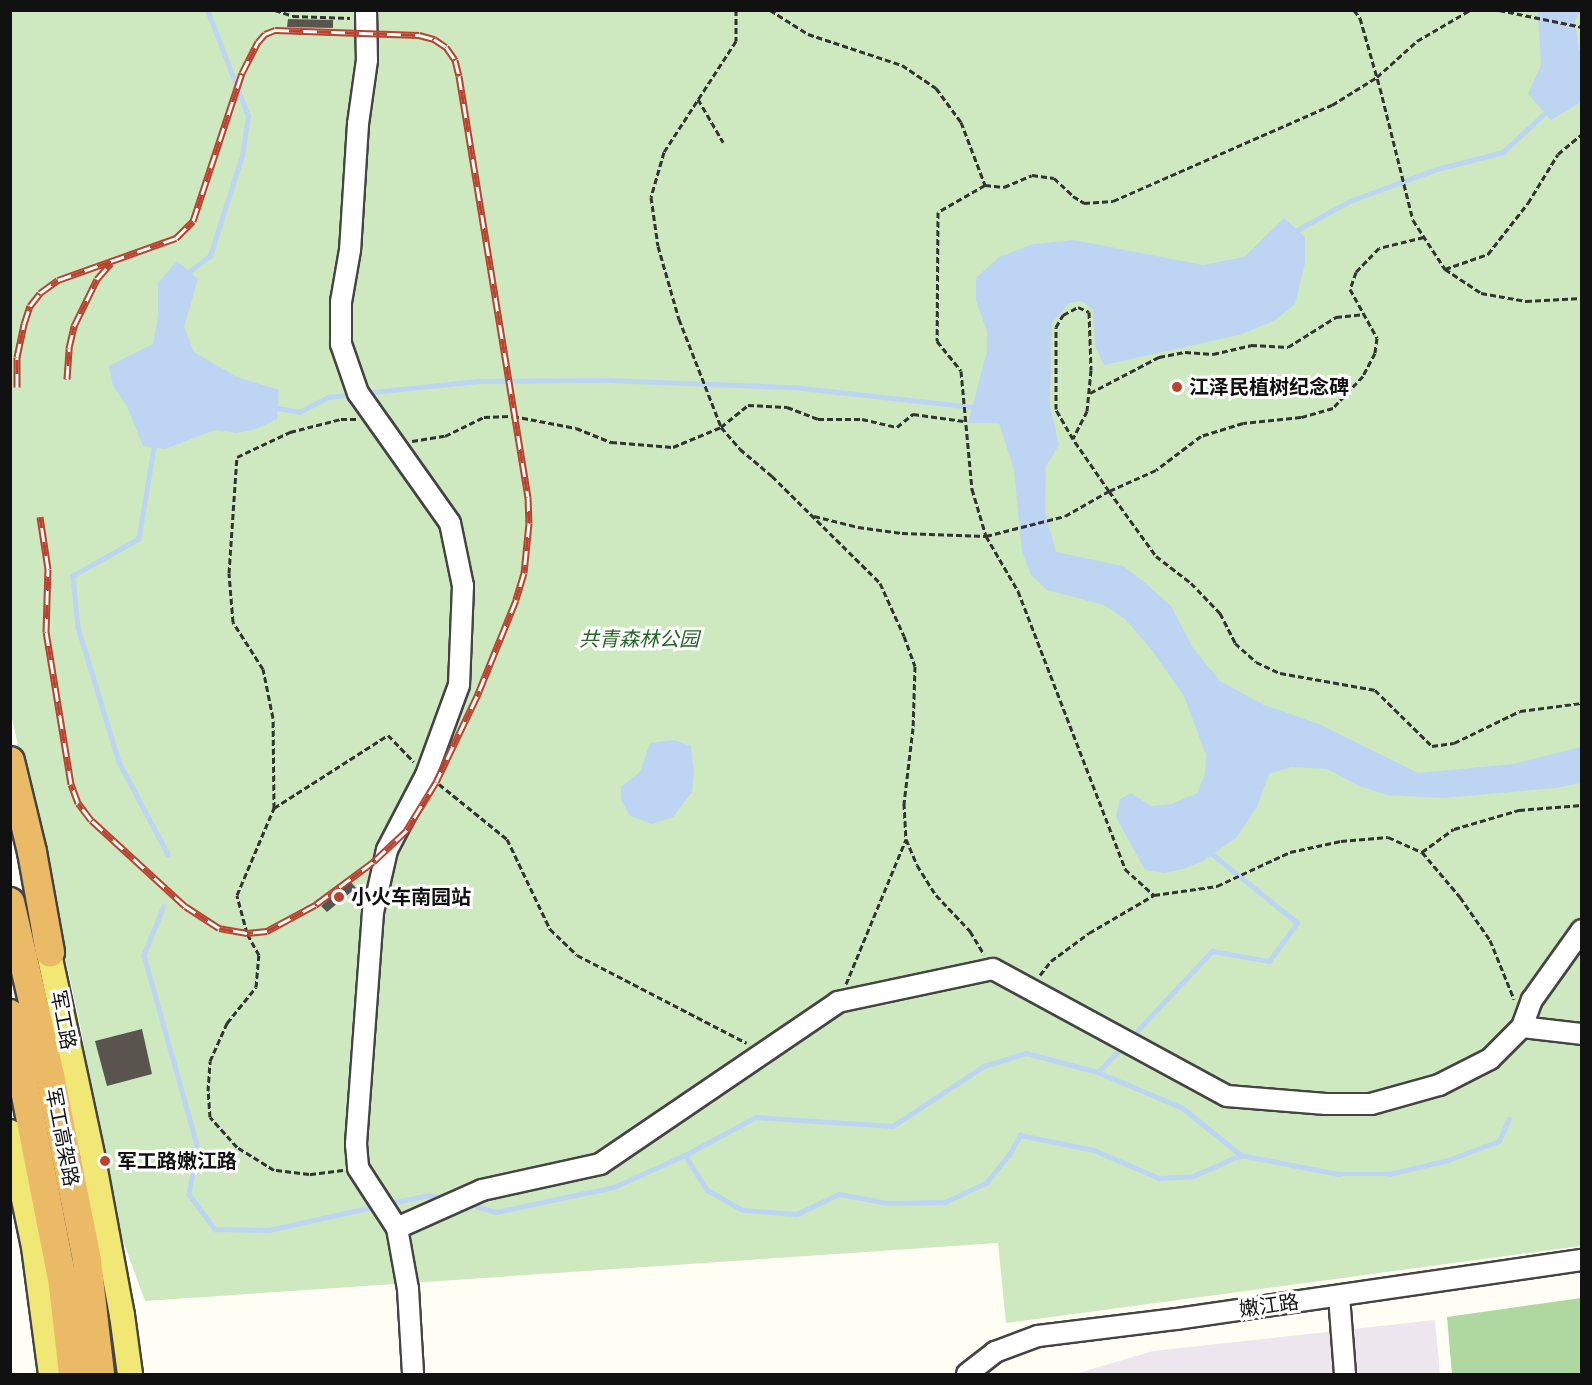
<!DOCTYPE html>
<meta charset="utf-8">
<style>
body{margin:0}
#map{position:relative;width:1592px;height:1385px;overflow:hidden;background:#fefef5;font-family:"Source Serif 4","Noto Sans SC",serif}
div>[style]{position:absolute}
.industrial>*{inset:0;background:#eee6ee}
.green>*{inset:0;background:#cee8c0}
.forest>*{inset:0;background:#afd8a0}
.water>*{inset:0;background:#bdd5f3}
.stream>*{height:4.5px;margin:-2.25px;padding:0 2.25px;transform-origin:2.25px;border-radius:2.25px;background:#bdd5f3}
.building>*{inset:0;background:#59544e}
.path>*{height:3px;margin-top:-1.5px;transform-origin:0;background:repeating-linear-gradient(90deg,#333 0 6px,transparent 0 9px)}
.roads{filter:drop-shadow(2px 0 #444) drop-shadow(-2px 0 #444) drop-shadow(0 2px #444) drop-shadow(0 -2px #444)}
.minor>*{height:20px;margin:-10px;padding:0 10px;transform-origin:10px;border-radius:10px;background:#fff}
.major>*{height:24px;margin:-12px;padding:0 12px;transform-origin:12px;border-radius:12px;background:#f0e774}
.highway>*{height:28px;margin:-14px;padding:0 14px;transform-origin:14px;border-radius:14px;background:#ebba67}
.rail>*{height:7px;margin-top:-3.5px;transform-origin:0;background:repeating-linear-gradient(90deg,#fff 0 14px,#b94230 0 28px);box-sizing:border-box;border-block:2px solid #b94230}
.dots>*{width:16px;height:16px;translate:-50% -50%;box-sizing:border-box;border:3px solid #fff;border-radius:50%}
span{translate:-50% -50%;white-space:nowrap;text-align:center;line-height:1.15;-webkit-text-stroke:6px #fff;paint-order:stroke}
.poi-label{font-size:20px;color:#111;font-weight:700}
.left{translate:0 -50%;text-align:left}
.park-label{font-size:20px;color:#266624;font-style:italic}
.street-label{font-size:20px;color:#111}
.frame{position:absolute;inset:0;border:12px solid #111;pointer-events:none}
</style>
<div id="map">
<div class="industrial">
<i style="clip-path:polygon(1435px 1320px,1440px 1374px,1075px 1374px,1153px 1351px)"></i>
</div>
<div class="green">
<i style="clip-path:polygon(10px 11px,1581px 11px,1581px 1246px,1006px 1323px,998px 1243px,145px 1301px,114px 1216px,80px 1024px,11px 714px)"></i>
</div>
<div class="forest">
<i style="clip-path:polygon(1581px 1298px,1581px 1374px,1452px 1374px,1447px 1317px)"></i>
</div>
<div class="water">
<i style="clip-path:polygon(1538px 11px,1581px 11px,1575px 20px,1579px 50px,1581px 52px,1581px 102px,1551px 120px,1528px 94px,1541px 65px)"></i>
<i style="clip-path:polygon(1284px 218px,1305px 237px,1305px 263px,1295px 304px,1274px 321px,1239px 335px,1104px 365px,1095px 346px,1093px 310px,1082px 301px,1069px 303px,1052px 323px,1050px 406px,1059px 445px,1046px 466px,1045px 512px,1056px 552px,1123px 566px,1143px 581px,1171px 606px,1193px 648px,1220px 681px,1264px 705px,1319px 724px,1418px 773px,1513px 764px,1581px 747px,1581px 783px,1556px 788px,1442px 798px,1387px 795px,1359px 786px,1327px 769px,1291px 767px,1269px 774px,1257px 807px,1236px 838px,1203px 861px,1183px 869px,1164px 873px,1145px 870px,1116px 817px,1120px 799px,1131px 793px,1151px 806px,1172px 804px,1197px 793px,1205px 774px,1206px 755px,1184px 696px,1151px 649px,1125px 619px,1104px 605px,1047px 590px,1031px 575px,1022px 552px,1014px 470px,999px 423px,968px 423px,987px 351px,987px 331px,976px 301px,976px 278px,999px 257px,1033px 244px,1074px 240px,1203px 265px,1244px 257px)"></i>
<i style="clip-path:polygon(177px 261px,198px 279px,184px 327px,194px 352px,237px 377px,279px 390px,277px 419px,256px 429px,237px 433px,215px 430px,165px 449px,143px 446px,127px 406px,113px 386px,109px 366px,153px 344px,158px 316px,158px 283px)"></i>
<i style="clip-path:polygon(674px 740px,691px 746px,694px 772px,692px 792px,673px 817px,652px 824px,630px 816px,621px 800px,621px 787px,640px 772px,650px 743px)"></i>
</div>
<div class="stream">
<i style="left:1297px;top:230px;width:60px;rotate:-28.7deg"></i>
<i style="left:1350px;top:201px;width:93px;rotate:-20.2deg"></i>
<i style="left:1437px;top:169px;width:68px;rotate:-14.4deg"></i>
<i style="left:1503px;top:152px;width:57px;rotate:-42.9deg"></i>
<i style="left:186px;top:274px;width:30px;rotate:-37deg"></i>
<i style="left:210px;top:256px;width:105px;rotate:-72.3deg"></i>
<i style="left:242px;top:156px;width:40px;rotate:-81.5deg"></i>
<i style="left:248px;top:116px;width:114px;rotate:-111.1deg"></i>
<i style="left:364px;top:393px;width:116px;rotate:-6deg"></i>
<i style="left:479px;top:381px;width:128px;rotate:-0.4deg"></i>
<i style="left:607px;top:380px;width:186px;rotate:2.2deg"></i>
<i style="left:793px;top:387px;width:181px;rotate:6.3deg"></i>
<i style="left:272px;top:407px;width:27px;rotate:10deg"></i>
<i style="left:299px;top:412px;width:34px;rotate:-27deg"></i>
<i style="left:329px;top:397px;width:23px;rotate:-7deg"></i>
<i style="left:155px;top:442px;width:98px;rotate:99.4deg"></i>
<i style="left:139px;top:539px;width:76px;rotate:150.7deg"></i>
<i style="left:73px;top:576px;width:51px;rotate:84.4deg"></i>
<i style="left:78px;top:627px;width:141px;rotate:73.1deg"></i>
<i style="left:119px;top:762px;width:104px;rotate:62deg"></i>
<i style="left:164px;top:906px;width:53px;rotate:112.2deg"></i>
<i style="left:144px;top:955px;width:200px;rotate:74.4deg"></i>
<i style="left:198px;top:1148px;width:47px;rotate:101.1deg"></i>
<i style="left:189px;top:1194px;width:44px;rotate:53.4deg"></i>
<i style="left:215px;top:1229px;width:54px;rotate:1.1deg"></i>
<i style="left:269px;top:1230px;width:101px;rotate:-12.5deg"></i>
<i style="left:1137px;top:1031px;width:110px;rotate:-46.8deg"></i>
<i style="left:1212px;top:951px;width:58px;rotate:10deg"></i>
<i style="left:1269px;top:961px;width:47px;rotate:-53.6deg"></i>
<i style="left:1297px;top:923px;width:113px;rotate:-141.1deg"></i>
<i style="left:1098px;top:1072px;width:92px;rotate:23deg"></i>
<i style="left:1183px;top:1108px;width:75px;rotate:39deg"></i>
<i style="left:685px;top:1155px;width:41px;rotate:57.8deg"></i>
<i style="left:707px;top:1190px;width:41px;rotate:29.1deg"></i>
<i style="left:743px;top:1210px;width:54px;rotate:4.2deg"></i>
<i style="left:797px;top:1214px;width:47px;rotate:-25.5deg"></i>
<i style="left:839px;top:1194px;width:50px;rotate:10.4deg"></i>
<i style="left:888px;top:1203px;width:57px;rotate:-1deg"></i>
<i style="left:945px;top:1202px;width:45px;rotate:-24.9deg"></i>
<i style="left:986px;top:1183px;width:36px;rotate:-51deg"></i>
<i style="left:1009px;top:1155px;width:23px;rotate:-61deg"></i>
<i style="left:1020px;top:1135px;width:76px;rotate:11.5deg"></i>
<i style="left:1094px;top:1150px;width:71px;rotate:23.3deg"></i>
<i style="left:1159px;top:1178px;width:34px;rotate:-3deg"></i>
<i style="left:1193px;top:1176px;width:52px;rotate:-23.6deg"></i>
<i style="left:1241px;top:1155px;width:100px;rotate:11deg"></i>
<i style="left:1339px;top:1174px;width:50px"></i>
<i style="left:1389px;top:1174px;width:61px;rotate:-13.3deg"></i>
<i style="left:1448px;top:1160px;width:54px;rotate:-20.4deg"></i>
<i style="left:1499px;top:1141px;width:24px;rotate:-66deg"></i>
<i style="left:396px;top:1202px;width:33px;rotate:-12deg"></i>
<i style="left:428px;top:1195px;width:10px;rotate:11deg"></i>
<i style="left:476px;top:1206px;width:21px;rotate:17deg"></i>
<i style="left:496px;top:1212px;width:121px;rotate:-12deg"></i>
<i style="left:614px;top:1187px;width:78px;rotate:-24.3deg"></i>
<i style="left:685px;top:1155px;width:81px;rotate:-28.2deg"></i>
<i style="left:756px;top:1117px;width:137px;rotate:3.8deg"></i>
<i style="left:893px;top:1126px;width:109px;rotate:-33.4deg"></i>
<i style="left:984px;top:1066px;width:44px;rotate:-17.2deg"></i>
<i style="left:1026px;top:1053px;width:74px;rotate:14.8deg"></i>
<i style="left:1098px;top:1072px;width:28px;rotate:-46deg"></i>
</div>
<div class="building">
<i style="clip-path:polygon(288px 19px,333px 20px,333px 28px,287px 27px)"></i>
<i style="clip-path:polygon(350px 881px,356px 888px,327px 912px,321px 906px)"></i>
<i style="clip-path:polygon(142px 1029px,152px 1074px,107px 1086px,95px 1041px)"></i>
</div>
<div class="path">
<i style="left:275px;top:10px;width:19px;rotate:18deg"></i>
<i style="left:293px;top:16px;width:57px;rotate:2deg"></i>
<i style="left:736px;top:10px;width:31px;rotate:90deg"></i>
<i style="left:736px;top:41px;width:132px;rotate:123deg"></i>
<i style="left:664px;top:152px;width:47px;rotate:106.1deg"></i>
<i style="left:651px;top:197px;width:49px;rotate:81.9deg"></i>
<i style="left:658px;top:246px;width:76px;rotate:74deg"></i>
<i style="left:679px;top:319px;width:116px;rotate:68.7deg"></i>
<i style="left:721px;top:427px;width:29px;rotate:49deg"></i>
<i style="left:740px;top:449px;width:42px;rotate:40.2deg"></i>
<i style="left:772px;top:476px;width:152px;rotate:44.7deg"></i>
<i style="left:880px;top:583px;width:58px;rotate:65.6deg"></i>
<i style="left:904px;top:636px;width:32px;rotate:70deg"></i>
<i style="left:915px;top:666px;width:62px;rotate:91.8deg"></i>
<i style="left:913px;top:728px;width:76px;rotate:96.8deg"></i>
<i style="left:904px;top:803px;width:36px;rotate:87deg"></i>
<i style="left:906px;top:839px;width:28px;rotate:67deg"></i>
<i style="left:917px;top:865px;width:36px;rotate:58deg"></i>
<i style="left:936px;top:895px;width:50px;rotate:46.6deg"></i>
<i style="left:970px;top:931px;width:27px;rotate:59deg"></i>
<i style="left:770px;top:10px;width:45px;rotate:32.3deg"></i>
<i style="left:808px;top:34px;width:99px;rotate:18.3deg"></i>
<i style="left:902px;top:65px;width:41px;rotate:34.1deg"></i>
<i style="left:936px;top:88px;width:42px;rotate:53.7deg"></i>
<i style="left:961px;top:122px;width:67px;rotate:69.1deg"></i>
<i style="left:985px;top:185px;width:19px;rotate:6deg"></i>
<i style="left:1004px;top:187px;width:30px;rotate:-23deg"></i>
<i style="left:1032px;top:175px;width:22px;rotate:8deg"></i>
<i style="left:1054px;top:178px;width:26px;rotate:43deg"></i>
<i style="left:1073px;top:196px;width:13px;rotate:32deg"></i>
<i style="left:1084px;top:203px;width:29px;rotate:-4deg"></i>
<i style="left:1113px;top:201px;width:239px;rotate:-23.7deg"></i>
<i style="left:1332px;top:105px;width:53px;rotate:-31.9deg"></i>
<i style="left:1377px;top:77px;width:54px;rotate:-42deg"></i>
<i style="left:1417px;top:41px;width:61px;rotate:-30.3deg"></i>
<i style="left:1354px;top:10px;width:10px;rotate:53deg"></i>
<i style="left:1360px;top:18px;width:73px;rotate:74.1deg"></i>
<i style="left:1380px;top:88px;width:136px;rotate:76deg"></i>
<i style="left:1413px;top:220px;width:59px;rotate:56.9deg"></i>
<i style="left:1445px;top:269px;width:43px;rotate:33.7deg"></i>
<i style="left:1481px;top:293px;width:46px;rotate:10.1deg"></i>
<i style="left:1526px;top:301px;width:56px;rotate:-3.1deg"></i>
<i style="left:1499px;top:10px;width:85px;rotate:11.6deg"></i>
<i style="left:698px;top:99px;width:50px;rotate:59.8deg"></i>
<i style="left:985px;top:185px;width:54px;rotate:150.1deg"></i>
<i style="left:938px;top:212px;width:129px;rotate:90.4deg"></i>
<i style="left:937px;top:341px;width:38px;rotate:51deg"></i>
<i style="left:961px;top:371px;width:119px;rotate:84.7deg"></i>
<i style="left:972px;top:489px;width:49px;rotate:73.4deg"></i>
<i style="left:986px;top:536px;width:64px;rotate:59.8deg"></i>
<i style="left:1018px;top:591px;width:298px;rotate:68.9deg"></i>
<i style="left:1125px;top:869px;width:39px;rotate:42deg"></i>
<i style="left:1154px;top:895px;width:64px;rotate:-8.1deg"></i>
<i style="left:1217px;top:886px;width:81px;rotate:-25deg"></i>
<i style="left:1290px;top:852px;width:52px;rotate:-12.2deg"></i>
<i style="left:1341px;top:841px;width:47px;rotate:-4.9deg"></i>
<i style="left:1388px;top:837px;width:37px;rotate:24deg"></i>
<i style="left:1422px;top:852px;width:59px;rotate:49.8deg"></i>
<i style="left:1460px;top:897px;width:52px;rotate:55.1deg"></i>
<i style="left:1490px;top:940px;width:64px;rotate:67.9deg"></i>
<i style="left:1424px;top:237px;width:46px;rotate:166.3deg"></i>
<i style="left:1379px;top:248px;width:33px;rotate:134deg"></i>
<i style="left:1356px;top:272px;width:18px;rotate:109deg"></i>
<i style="left:1350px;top:289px;width:56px;rotate:61.1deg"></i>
<i style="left:1377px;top:338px;width:15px;rotate:98deg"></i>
<i style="left:1375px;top:353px;width:26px;rotate:118deg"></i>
<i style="left:1363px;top:376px;width:44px;rotate:133.2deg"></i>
<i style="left:1333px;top:408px;width:33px;rotate:164deg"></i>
<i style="left:1301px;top:417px;width:58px;rotate:174.1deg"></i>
<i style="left:1243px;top:423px;width:44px;rotate:162.8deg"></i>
<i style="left:1201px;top:436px;width:56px;rotate:142.9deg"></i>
<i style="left:1156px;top:470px;width:51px;rotate:155.9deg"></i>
<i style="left:1109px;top:491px;width:80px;rotate:54.1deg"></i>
<i style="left:1156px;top:556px;width:44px;rotate:37.6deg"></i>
<i style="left:1191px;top:583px;width:42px;rotate:46deg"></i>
<i style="left:1220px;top:613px;width:34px;rotate:63deg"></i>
<i style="left:1235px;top:643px;width:28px;rotate:42deg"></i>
<i style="left:1256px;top:662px;width:26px;rotate:25deg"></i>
<i style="left:1280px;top:673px;width:97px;rotate:10.1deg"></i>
<i style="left:1375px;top:690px;width:80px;rotate:44.5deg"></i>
<i style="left:1432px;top:746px;width:22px;rotate:-8deg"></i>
<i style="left:1454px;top:743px;width:73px;rotate:-25.9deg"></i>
<i style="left:1520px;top:711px;width:63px;rotate:-7.4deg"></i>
<i style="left:1445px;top:269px;width:46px;rotate:-19.2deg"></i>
<i style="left:1488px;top:254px;width:65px;rotate:-51.9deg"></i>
<i style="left:1528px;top:203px;width:57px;rotate:-58.5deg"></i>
<i style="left:1558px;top:154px;width:31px;rotate:-40deg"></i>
<i style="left:1090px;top:393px;width:78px;rotate:-27.6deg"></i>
<i style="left:1159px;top:357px;width:26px;rotate:-11deg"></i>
<i style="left:1185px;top:352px;width:28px;rotate:4deg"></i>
<i style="left:1213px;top:354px;width:39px;rotate:-13deg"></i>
<i style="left:1251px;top:345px;width:37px;rotate:3deg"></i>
<i style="left:1288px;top:347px;width:57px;rotate:-32deg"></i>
<i style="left:1336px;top:317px;width:27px;rotate:-6deg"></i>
<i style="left:412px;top:441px;width:33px;rotate:-9deg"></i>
<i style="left:445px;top:436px;width:43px;rotate:-26deg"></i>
<i style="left:484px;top:417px;width:29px;rotate:-2deg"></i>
<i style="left:513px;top:416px;width:64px;rotate:10.8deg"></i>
<i style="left:576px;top:428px;width:38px;rotate:22deg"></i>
<i style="left:611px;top:442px;width:62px;rotate:4.6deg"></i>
<i style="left:673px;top:447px;width:52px;rotate:-22.6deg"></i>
<i style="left:721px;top:427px;width:35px;rotate:-39deg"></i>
<i style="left:748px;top:405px;width:39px;rotate:3deg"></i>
<i style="left:787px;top:407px;width:33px;rotate:21deg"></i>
<i style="left:818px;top:419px;width:44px"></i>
<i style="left:862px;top:419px;width:36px;rotate:13deg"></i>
<i style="left:897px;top:427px;width:21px;rotate:-39deg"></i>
<i style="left:913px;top:414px;width:51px;rotate:7.8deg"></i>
<i style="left:814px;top:516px;width:45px;rotate:14deg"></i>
<i style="left:858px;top:527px;width:44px;rotate:7.8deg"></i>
<i style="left:902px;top:533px;width:84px;rotate:2deg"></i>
<i style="left:986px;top:536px;width:81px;rotate:-14.2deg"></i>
<i style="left:1065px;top:516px;width:51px;rotate:-29.6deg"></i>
<i style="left:1109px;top:491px;width:63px;rotate:-124.7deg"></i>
<i style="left:1073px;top:439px;width:34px;rotate:-120deg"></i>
<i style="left:1056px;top:409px;width:82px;rotate:-90deg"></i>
<i style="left:1056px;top:327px;width:14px;rotate:-60deg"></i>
<i style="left:1063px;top:315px;width:17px;rotate:-28deg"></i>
<i style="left:1078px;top:307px;width:12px;rotate:24deg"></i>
<i style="left:1089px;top:312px;width:58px;rotate:88deg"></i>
<i style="left:1091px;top:370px;width:41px;rotate:95.6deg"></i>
<i style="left:1087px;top:411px;width:31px;rotate:117deg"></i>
<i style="left:439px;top:784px;width:87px;rotate:39deg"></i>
<i style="left:507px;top:839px;width:100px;rotate:64.5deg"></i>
<i style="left:550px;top:929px;width:37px;rotate:44deg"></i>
<i style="left:577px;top:955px;width:191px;rotate:27.4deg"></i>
<i style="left:274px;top:808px;width:135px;rotate:-32.6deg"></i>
<i style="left:388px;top:735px;width:37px;rotate:46deg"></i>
<i style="left:1422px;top:852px;width:39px;rotate:-36deg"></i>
<i style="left:1454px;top:829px;width:68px;rotate:-16.3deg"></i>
<i style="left:1519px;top:810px;width:63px;rotate:-4.5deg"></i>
<i style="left:1040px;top:975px;width:18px;rotate:-52deg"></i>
<i style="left:1051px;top:961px;width:47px;rotate:-36.4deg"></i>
<i style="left:1089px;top:933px;width:75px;rotate:-30.3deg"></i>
<i style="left:846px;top:984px;width:157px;rotate:-67.5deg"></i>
<i style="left:343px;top:1170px;width:34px;rotate:173deg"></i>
<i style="left:309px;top:1174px;width:35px;rotate:-173deg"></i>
<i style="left:274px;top:1170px;width:44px;rotate:-148.1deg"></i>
<i style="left:237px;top:1147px;width:40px;rotate:-132deg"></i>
<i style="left:210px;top:1117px;width:26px;rotate:-94deg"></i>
<i style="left:208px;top:1091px;width:30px;rotate:-86deg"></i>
<i style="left:210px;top:1061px;width:42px;rotate:-65.9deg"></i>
<i style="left:227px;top:1023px;width:46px;rotate:-51.1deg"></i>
<i style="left:256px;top:987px;width:32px;rotate:-85deg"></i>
<i style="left:259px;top:955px;width:25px;rotate:-119deg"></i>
<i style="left:247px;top:933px;width:39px;rotate:-105deg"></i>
<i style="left:237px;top:895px;width:95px;rotate:-67deg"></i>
<i style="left:274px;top:808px;width:90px;rotate:-90.6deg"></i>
<i style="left:273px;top:718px;width:50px;rotate:-101.5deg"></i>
<i style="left:263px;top:669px;width:56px;rotate:-122.6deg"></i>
<i style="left:233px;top:622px;width:49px;rotate:-94.7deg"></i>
<i style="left:229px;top:573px;width:116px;rotate:-86.1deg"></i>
<i style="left:237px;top:457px;width:59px;rotate:-25.3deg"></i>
<i style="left:290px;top:432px;width:53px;rotate:-14.3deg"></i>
<i style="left:341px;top:419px;width:16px"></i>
</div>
<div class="roads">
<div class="minor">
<i style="left:366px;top:10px;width:50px;rotate:88.9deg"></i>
<i style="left:367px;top:60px;width:65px;rotate:98deg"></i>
<i style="left:358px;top:124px;width:126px;rotate:93.6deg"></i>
<i style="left:350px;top:250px;width:53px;rotate:99.8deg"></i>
<i style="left:341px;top:302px;width:42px;rotate:90deg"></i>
<i style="left:341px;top:344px;width:52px;rotate:70.9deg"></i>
<i style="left:358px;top:393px;width:159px;rotate:54.7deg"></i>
<i style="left:450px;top:523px;width:64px;rotate:78.3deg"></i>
<i style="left:463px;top:586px;width:99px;rotate:92.3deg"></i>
<i style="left:459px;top:685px;width:96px;rotate:110.1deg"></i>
<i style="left:426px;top:775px;width:85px;rotate:117.5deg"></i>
<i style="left:387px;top:850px;width:64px;rotate:102.7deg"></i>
<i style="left:373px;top:912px;width:233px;rotate:94.2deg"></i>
<i style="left:356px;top:1144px;width:24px;rotate:85deg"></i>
<i style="left:358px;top:1168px;width:72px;rotate:57deg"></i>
<i style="left:397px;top:1228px;width:62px;rotate:79.8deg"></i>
<i style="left:408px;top:1289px;width:85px;rotate:86.6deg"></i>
<i style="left:1522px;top:1027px;width:60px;rotate:6.7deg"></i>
<i style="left:397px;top:1228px;width:93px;rotate:-24.1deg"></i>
<i style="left:482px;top:1190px;width:121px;rotate:-12.4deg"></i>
<i style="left:600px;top:1164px;width:288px;rotate:-34.2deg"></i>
<i style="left:838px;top:1002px;width:158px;rotate:-12deg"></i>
<i style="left:993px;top:969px;width:266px;rotate:28.5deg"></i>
<i style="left:1227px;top:1096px;width:99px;rotate:4.6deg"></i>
<i style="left:1326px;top:1104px;width:45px"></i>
<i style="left:1371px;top:1104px;width:71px;rotate:-15.6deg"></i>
<i style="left:1439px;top:1085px;width:57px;rotate:-27deg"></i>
<i style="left:1490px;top:1059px;width:45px;rotate:-45deg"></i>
<i style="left:1522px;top:1027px;width:29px;rotate:-70deg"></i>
<i style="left:1532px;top:1000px;width:86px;rotate:-54.5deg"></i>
<i style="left:1339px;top:1296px;width:78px;rotate:85.6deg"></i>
<i style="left:967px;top:1374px;width:36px;rotate:-38deg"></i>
<i style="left:995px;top:1352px;width:46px;rotate:-20.4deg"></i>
<i style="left:1038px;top:1336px;width:140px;rotate:-7deg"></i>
<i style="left:1177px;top:1319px;width:409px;rotate:-8.3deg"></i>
</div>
<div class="major">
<i style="left:45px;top:935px;width:229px;rotate:77.9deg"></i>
<i style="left:93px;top:1159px;width:159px;rotate:79.5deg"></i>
<i style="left:122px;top:1315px;width:60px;rotate:82.3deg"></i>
<i style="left:10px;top:1132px;width:117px;rotate:78.2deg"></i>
<i style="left:34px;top:1247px;width:128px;rotate:82.4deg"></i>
</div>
<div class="highway">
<i style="left:10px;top:761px;width:94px;rotate:76.4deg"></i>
<i style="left:32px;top:852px;width:102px;rotate:79.8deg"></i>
<i style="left:10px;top:902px;width:178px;rotate:77deg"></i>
<i style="left:50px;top:1075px;width:190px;rotate:78.7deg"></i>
<i style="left:87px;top:1261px;width:114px;rotate:83.4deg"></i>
<i style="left:10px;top:1014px;width:276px;rotate:78.9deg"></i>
<i style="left:63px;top:1285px;width:90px;rotate:83.6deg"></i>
</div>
</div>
<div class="rail">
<i style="left:67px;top:379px;width:31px;rotate:-86deg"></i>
<i style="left:69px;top:348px;width:23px;rotate:-77deg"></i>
<i style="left:74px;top:326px;width:52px;rotate:-63.9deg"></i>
<i style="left:97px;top:279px;width:21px;rotate:-49deg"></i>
<i style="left:17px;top:387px;width:30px;rotate:-90deg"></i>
<i style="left:17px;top:357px;width:34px;rotate:-78deg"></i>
<i style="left:24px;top:324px;width:19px;rotate:-72deg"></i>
<i style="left:30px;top:306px;width:16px;rotate:-52deg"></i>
<i style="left:40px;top:293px;width:22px;rotate:-36deg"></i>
<i style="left:58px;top:280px;width:125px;rotate:-19.6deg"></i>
<i style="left:176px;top:238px;width:24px;rotate:-45deg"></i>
<i style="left:193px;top:221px;width:156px;rotate:-71.7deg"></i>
<i style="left:242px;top:73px;width:35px;rotate:-63deg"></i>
<i style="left:258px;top:42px;width:11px;rotate:-49deg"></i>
<i style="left:265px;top:34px;width:11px;rotate:-22deg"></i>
<i style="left:275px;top:30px;width:144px;rotate:2deg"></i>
<i style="left:419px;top:35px;width:16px;rotate:15deg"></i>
<i style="left:434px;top:39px;width:14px;rotate:34deg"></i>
<i style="left:446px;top:47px;width:16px;rotate:55deg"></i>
<i style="left:455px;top:60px;width:16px;rotate:76deg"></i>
<i style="left:459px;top:76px;width:427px;rotate:80.7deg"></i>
<i style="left:528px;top:497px;width:26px;rotate:88deg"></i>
<i style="left:529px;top:523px;width:50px;rotate:95.7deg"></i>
<i style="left:524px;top:573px;width:28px;rotate:107deg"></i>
<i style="left:516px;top:600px;width:104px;rotate:112.1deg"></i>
<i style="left:477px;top:696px;width:95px;rotate:115.5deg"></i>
<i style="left:436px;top:782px;width:57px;rotate:121.5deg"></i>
<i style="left:406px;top:831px;width:45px;rotate:136.8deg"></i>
<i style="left:373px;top:862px;width:72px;rotate:143.4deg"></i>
<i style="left:315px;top:905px;width:55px;rotate:151.6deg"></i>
<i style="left:267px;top:931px;width:20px;rotate:174deg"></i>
<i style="left:247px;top:933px;width:28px;rotate:-170deg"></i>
<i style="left:219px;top:928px;width:40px;rotate:-147.1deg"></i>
<i style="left:185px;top:906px;width:127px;rotate:-137.5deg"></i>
<i style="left:91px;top:820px;width:21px;rotate:-127deg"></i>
<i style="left:78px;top:803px;width:20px;rotate:-110deg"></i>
<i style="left:71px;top:784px;width:154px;rotate:-99.3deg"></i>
<i style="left:46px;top:632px;width:63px;rotate:-88.2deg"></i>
<i style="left:48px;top:569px;width:53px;rotate:-98.7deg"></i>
</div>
<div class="dots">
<i style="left:1177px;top:387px;background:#b94230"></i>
<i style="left:339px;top:897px;background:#b94230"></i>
<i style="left:105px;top:1161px;background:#b94230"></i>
</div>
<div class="poi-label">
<span class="left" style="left:1189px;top:387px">江泽民植树纪念碑</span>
<span class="left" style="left:351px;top:897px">小火车南园站</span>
<span class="left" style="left:117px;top:1161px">军工路嫩江路</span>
</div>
<div class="park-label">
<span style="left:639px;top:639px">共青森林公园</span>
</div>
<div class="street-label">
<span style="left:63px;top:1020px;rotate:79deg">军工路</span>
<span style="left:62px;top:1137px;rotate:79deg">军工高架路</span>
<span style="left:1269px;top:1306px;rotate:-8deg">嫩江路</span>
</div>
<div class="frame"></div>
</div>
